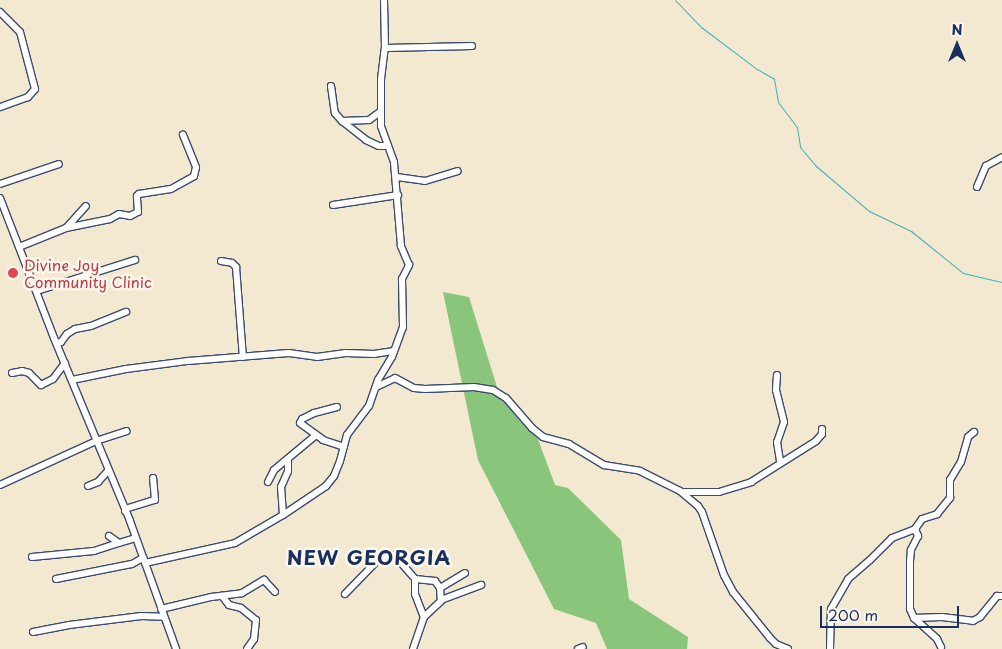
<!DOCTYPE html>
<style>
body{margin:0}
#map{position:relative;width:1002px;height:649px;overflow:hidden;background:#f3e9d0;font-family:"Playpen Sans",sans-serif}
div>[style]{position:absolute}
.green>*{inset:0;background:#89c67c}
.stream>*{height:1px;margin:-0.5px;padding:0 0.5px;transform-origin:0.5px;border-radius:0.5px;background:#40aebc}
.roads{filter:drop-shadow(1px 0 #3b4b6f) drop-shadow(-1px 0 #3b4b6f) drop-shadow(0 1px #3b4b6f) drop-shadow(0 -1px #3b4b6f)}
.minor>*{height:6px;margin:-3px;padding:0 3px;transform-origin:3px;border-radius:3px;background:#fff}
.dots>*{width:14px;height:14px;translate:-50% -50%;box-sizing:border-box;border:2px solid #fbf7ec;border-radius:50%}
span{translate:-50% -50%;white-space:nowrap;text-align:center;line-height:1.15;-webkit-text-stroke:5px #fbf7ec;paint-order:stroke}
.health-label{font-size:15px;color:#be3a42}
.left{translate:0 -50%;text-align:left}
.district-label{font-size:20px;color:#1b2f5e;font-weight:700;letter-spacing:1px}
.north{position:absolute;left:932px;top:20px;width:50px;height:50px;-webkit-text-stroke:4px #fbf7ec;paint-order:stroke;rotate:0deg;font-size:14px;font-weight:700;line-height:20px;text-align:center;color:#1b2f5e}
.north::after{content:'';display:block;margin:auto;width:18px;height:22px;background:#1b2f5e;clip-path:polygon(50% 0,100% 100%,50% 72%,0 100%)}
.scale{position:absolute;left:820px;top:606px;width:139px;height:22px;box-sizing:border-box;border:2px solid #1b2f5e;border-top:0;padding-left:6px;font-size:15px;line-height:18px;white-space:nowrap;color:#1b2f5e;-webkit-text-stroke:4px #fbf7ec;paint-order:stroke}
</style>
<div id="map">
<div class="green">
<i style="clip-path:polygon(443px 292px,469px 297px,497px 387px,519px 414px,533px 426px,555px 485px,568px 488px,621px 540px,629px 599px,688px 637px,687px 649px,607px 649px,596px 623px,554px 609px,478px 460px)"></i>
</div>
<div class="stream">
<i style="left:675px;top:0;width:37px;rotate:46deg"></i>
<i style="left:701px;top:27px;width:70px;rotate:36.9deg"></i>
<i style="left:757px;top:69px;width:20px;rotate:30deg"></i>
<i style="left:774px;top:79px;width:23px;rotate:80deg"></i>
<i style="left:778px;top:102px;width:31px;rotate:53deg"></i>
<i style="left:797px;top:127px;width:20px;rotate:81deg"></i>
<i style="left:800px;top:147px;width:25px;rotate:50deg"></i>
<i style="left:816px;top:166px;width:70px;rotate:40.3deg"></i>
<i style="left:869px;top:211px;width:47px;rotate:25.5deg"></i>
<i style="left:911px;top:231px;width:67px;rotate:38.9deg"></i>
<i style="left:963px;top:273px;width:40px;rotate:13deg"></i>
</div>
<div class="roads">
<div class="minor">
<i style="left:0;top:12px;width:28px;rotate:45deg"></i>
<i style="left:20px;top:32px;width:59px;rotate:75.3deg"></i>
<i style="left:35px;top:89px;width:11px;rotate:131deg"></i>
<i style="left:28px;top:97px;width:30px;rotate:160deg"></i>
<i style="left:385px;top:48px;width:87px;rotate:-1.3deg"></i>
<i style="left:331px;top:86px;width:27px;rotate:82deg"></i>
<i style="left:335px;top:113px;width:11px;rotate:49deg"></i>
<i style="left:342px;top:121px;width:27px;rotate:-2deg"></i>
<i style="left:369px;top:120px;width:14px;rotate:-36deg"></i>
<i style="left:342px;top:121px;width:31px;rotate:38deg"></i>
<i style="left:366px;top:140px;width:14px;rotate:25deg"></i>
<i style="left:379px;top:146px;width:9px"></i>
<i style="left:397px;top:177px;width:28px;rotate:8deg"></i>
<i style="left:425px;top:181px;width:34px;rotate:-17deg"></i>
<i style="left:0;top:184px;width:62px;rotate:-18.7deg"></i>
<i style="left:977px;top:187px;width:23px;rotate:-67deg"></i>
<i style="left:986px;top:166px;width:18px;rotate:-29deg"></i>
<i style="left:0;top:198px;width:150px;rotate:68.9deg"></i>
<i style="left:54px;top:338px;width:198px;rotate:67.4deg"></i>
<i style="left:130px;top:521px;width:136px;rotate:70.2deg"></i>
<i style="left:333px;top:205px;width:66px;rotate:-8.7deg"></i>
<i style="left:67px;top:227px;width:28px;rotate:-48deg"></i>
<i style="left:19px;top:247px;width:51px;rotate:-22deg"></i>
<i style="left:66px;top:228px;width:45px;rotate:-11.6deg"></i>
<i style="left:110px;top:219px;width:10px;rotate:-29deg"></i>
<i style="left:119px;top:214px;width:11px;rotate:10deg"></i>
<i style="left:130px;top:216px;width:9px;rotate:-27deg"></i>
<i style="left:138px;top:212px;width:16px;rotate:-94deg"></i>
<i style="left:137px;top:196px;width:3px;rotate:-45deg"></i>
<i style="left:139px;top:194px;width:32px;rotate:-9deg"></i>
<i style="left:171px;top:189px;width:26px;rotate:-29deg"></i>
<i style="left:194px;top:176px;width:9px;rotate:-77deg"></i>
<i style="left:196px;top:167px;width:35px;rotate:-112deg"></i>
<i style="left:221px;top:261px;width:11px;rotate:10deg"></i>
<i style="left:232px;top:263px;width:6px;rotate:45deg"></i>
<i style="left:236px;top:267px;width:90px;rotate:85.6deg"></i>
<i style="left:37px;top:291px;width:103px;rotate:-17.6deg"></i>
<i style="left:57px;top:343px;width:4px;rotate:-14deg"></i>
<i style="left:61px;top:342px;width:10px;rotate:-53deg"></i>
<i style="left:67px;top:334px;width:9px;rotate:-32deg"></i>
<i style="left:75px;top:329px;width:16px;rotate:-11deg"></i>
<i style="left:91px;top:326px;width:38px;rotate:-22deg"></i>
<i style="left:12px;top:373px;width:10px;rotate:-11deg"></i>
<i style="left:22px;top:371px;width:7px;rotate:16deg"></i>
<i style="left:29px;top:373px;width:17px;rotate:45deg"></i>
<i style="left:41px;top:385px;width:13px;rotate:-27deg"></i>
<i style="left:53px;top:379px;width:20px;rotate:-53deg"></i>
<i style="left:777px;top:375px;width:15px;rotate:94deg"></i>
<i style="left:776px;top:390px;width:33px;rotate:76deg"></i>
<i style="left:784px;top:422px;width:21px;rotate:109deg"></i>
<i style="left:777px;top:442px;width:20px;rotate:81deg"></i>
<i style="left:72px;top:380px;width:55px;rotate:-11.5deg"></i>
<i style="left:126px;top:369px;width:63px;rotate:-7.4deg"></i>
<i style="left:188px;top:361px;width:101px;rotate:-4.5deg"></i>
<i style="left:289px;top:353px;width:28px;rotate:8deg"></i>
<i style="left:317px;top:357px;width:29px;rotate:-8deg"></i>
<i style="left:346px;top:353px;width:28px;rotate:2deg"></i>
<i style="left:374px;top:354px;width:20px;rotate:-9deg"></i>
<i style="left:376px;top:387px;width:21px;rotate:-25deg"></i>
<i style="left:395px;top:378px;width:21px;rotate:28deg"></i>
<i style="left:414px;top:388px;width:11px;rotate:5deg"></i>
<i style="left:425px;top:389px;width:49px;rotate:-2.3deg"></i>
<i style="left:474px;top:387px;width:19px;rotate:9deg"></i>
<i style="left:493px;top:390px;width:15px;rotate:32deg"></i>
<i style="left:506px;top:398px;width:40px;rotate:49deg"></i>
<i style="left:532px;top:428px;width:14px;rotate:39deg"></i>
<i style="left:543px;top:437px;width:27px;rotate:15deg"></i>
<i style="left:569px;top:444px;width:41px;rotate:31deg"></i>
<i style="left:604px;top:465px;width:36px;rotate:9deg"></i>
<i style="left:640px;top:471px;width:45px;rotate:26.6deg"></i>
<i style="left:680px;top:491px;width:23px;rotate:40deg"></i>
<i style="left:698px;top:506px;width:7px;rotate:56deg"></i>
<i style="left:702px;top:512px;width:67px;rotate:70.8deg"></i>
<i style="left:724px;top:575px;width:19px;rotate:62deg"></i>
<i style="left:733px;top:592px;width:59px;rotate:51.2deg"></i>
<i style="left:770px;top:638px;width:8px;rotate:45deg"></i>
<i style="left:776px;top:644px;width:13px;rotate:23deg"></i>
<i style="left:337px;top:407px;width:24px;rotate:165deg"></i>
<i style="left:314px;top:413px;width:13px;rotate:153deg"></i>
<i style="left:302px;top:419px;width:4px;rotate:117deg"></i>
<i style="left:300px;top:423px;width:29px;rotate:36deg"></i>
<i style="left:323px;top:440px;width:22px;rotate:18deg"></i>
<i style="left:268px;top:482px;width:13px;rotate:-63deg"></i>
<i style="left:274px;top:470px;width:53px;rotate:-39.7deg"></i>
<i style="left:0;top:485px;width:106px;rotate:-24.6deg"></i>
<i style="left:96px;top:441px;width:32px;rotate:-18deg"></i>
<i style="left:88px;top:486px;width:11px;rotate:-22deg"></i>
<i style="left:98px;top:482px;width:15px;rotate:-48deg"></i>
<i style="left:684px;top:492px;width:35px"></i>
<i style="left:719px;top:492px;width:34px;rotate:-17deg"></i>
<i style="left:751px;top:482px;width:77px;rotate:-32.2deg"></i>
<i style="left:816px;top:441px;width:9px;rotate:-49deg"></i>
<i style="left:822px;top:434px;width:5px;rotate:-90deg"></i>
<i style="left:125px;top:511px;width:2px;rotate:-90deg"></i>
<i style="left:125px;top:509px;width:31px;rotate:-17deg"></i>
<i style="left:155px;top:500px;width:22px;rotate:-95deg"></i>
<i style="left:283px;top:515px;width:28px;rotate:-94deg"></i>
<i style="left:281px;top:487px;width:17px;rotate:-66deg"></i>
<i style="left:288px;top:471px;width:12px;rotate:-90deg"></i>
<i style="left:915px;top:529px;width:8px;rotate:67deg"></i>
<i style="left:918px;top:536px;width:16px;rotate:117deg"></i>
<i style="left:911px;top:550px;width:11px;rotate:95deg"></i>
<i style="left:910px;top:561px;width:48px;rotate:90deg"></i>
<i style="left:910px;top:609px;width:10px;rotate:66deg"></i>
<i style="left:914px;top:618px;width:31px;rotate:42deg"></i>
<i style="left:937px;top:639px;width:9px;rotate:63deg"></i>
<i style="left:109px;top:536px;width:12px;rotate:35deg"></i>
<i style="left:119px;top:543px;width:17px;rotate:-17deg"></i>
<i style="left:32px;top:557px;width:62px;rotate:-5.5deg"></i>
<i style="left:94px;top:551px;width:26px;rotate:-18deg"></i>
<i style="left:145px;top:563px;width:92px;rotate:-12.5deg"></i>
<i style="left:235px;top:543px;width:56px;rotate:-30.3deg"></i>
<i style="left:283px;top:515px;width:52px;rotate:-34deg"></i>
<i style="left:326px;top:486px;width:13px;rotate:-51deg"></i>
<i style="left:334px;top:476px;width:16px;rotate:-68deg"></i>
<i style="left:340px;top:461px;width:27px;rotate:-75deg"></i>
<i style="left:347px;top:435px;width:36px;rotate:-53deg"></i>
<i style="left:369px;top:406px;width:28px;rotate:-71deg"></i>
<i style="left:378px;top:380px;width:27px;rotate:-59deg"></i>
<i style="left:392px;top:357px;width:32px;rotate:-70deg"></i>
<i style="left:403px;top:327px;width:48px;rotate:-91.2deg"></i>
<i style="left:402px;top:279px;width:16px;rotate:-63deg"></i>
<i style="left:409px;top:265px;width:21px;rotate:-113deg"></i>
<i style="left:401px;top:246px;width:84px;rotate:-94.8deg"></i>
<i style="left:394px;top:162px;width:38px;rotate:-110deg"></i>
<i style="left:381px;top:126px;width:47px;rotate:-90deg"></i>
<i style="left:381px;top:79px;width:31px;rotate:-83deg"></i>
<i style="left:385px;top:48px;width:48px;rotate:-91.2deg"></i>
<i style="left:56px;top:579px;width:77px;rotate:-11.2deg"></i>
<i style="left:132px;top:564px;width:13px;rotate:-29deg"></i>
<i style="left:415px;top:579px;width:20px;rotate:6deg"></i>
<i style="left:435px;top:581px;width:9px;rotate:54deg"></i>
<i style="left:440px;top:588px;width:13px;rotate:86deg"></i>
<i style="left:441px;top:601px;width:23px;rotate:137deg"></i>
<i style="left:440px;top:588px;width:29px;rotate:-31deg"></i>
<i style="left:345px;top:594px;width:46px;rotate:-45.9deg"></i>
<i style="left:377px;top:561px;width:14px;rotate:-30deg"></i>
<i style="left:389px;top:554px;width:8px;rotate:23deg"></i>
<i style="left:396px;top:557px;width:29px;rotate:49deg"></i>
<i style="left:415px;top:579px;width:15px;rotate:90deg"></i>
<i style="left:415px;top:594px;width:25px;rotate:69deg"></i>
<i style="left:424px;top:617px;width:34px;rotate:109deg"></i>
<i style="left:222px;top:596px;width:11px;rotate:52deg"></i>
<i style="left:229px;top:605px;width:12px;rotate:14deg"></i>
<i style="left:241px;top:608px;width:19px;rotate:39deg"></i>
<i style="left:256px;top:620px;width:19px;rotate:96deg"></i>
<i style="left:254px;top:639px;width:12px;rotate:125deg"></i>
<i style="left:441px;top:600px;width:43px;rotate:-20.6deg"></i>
<i style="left:161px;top:609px;width:51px;rotate:-13.5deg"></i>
<i style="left:211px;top:597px;width:31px;rotate:-7deg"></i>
<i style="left:242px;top:593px;width:26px;rotate:-31deg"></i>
<i style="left:264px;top:580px;width:16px;rotate:47deg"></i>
<i style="left:914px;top:618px;width:28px;rotate:-2deg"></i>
<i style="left:942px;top:617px;width:31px;rotate:7deg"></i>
<i style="left:973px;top:621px;width:8px;rotate:-30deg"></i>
<i style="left:980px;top:617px;width:27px;rotate:-51deg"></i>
<i style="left:997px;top:596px;width:5px"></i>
<i style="left:33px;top:632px;width:37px;rotate:-11deg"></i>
<i style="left:69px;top:625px;width:73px;rotate:-7.1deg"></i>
<i style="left:141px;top:616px;width:23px;rotate:2deg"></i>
<i style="left:578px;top:649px;width:5px;rotate:-22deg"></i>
<i style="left:830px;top:649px;width:40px;rotate:-88.6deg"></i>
<i style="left:831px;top:609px;width:34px;rotate:-60deg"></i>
<i style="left:848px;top:579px;width:29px;rotate:-41deg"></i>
<i style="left:870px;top:560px;width:31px;rotate:-45deg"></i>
<i style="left:892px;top:538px;width:25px;rotate:-21deg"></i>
<i style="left:915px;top:529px;width:12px;rotate:-55deg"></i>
<i style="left:922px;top:519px;width:16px;rotate:-18deg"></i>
<i style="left:937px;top:514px;width:21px;rotate:-51deg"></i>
<i style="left:950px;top:498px;width:18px;rotate:-90deg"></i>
<i style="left:950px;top:480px;width:21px;rotate:-59deg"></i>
<i style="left:961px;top:462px;width:26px;rotate:-74deg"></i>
<i style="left:968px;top:437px;width:8px;rotate:-40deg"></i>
</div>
</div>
<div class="dots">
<i style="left:13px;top:273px;background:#e0444e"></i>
</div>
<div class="health-label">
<span class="left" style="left:24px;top:273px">Divine Joy<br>Community Clinic</span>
</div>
<div class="district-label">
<span style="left:369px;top:557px">NEW GEORGIA</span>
</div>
<div class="north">N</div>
<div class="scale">200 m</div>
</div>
